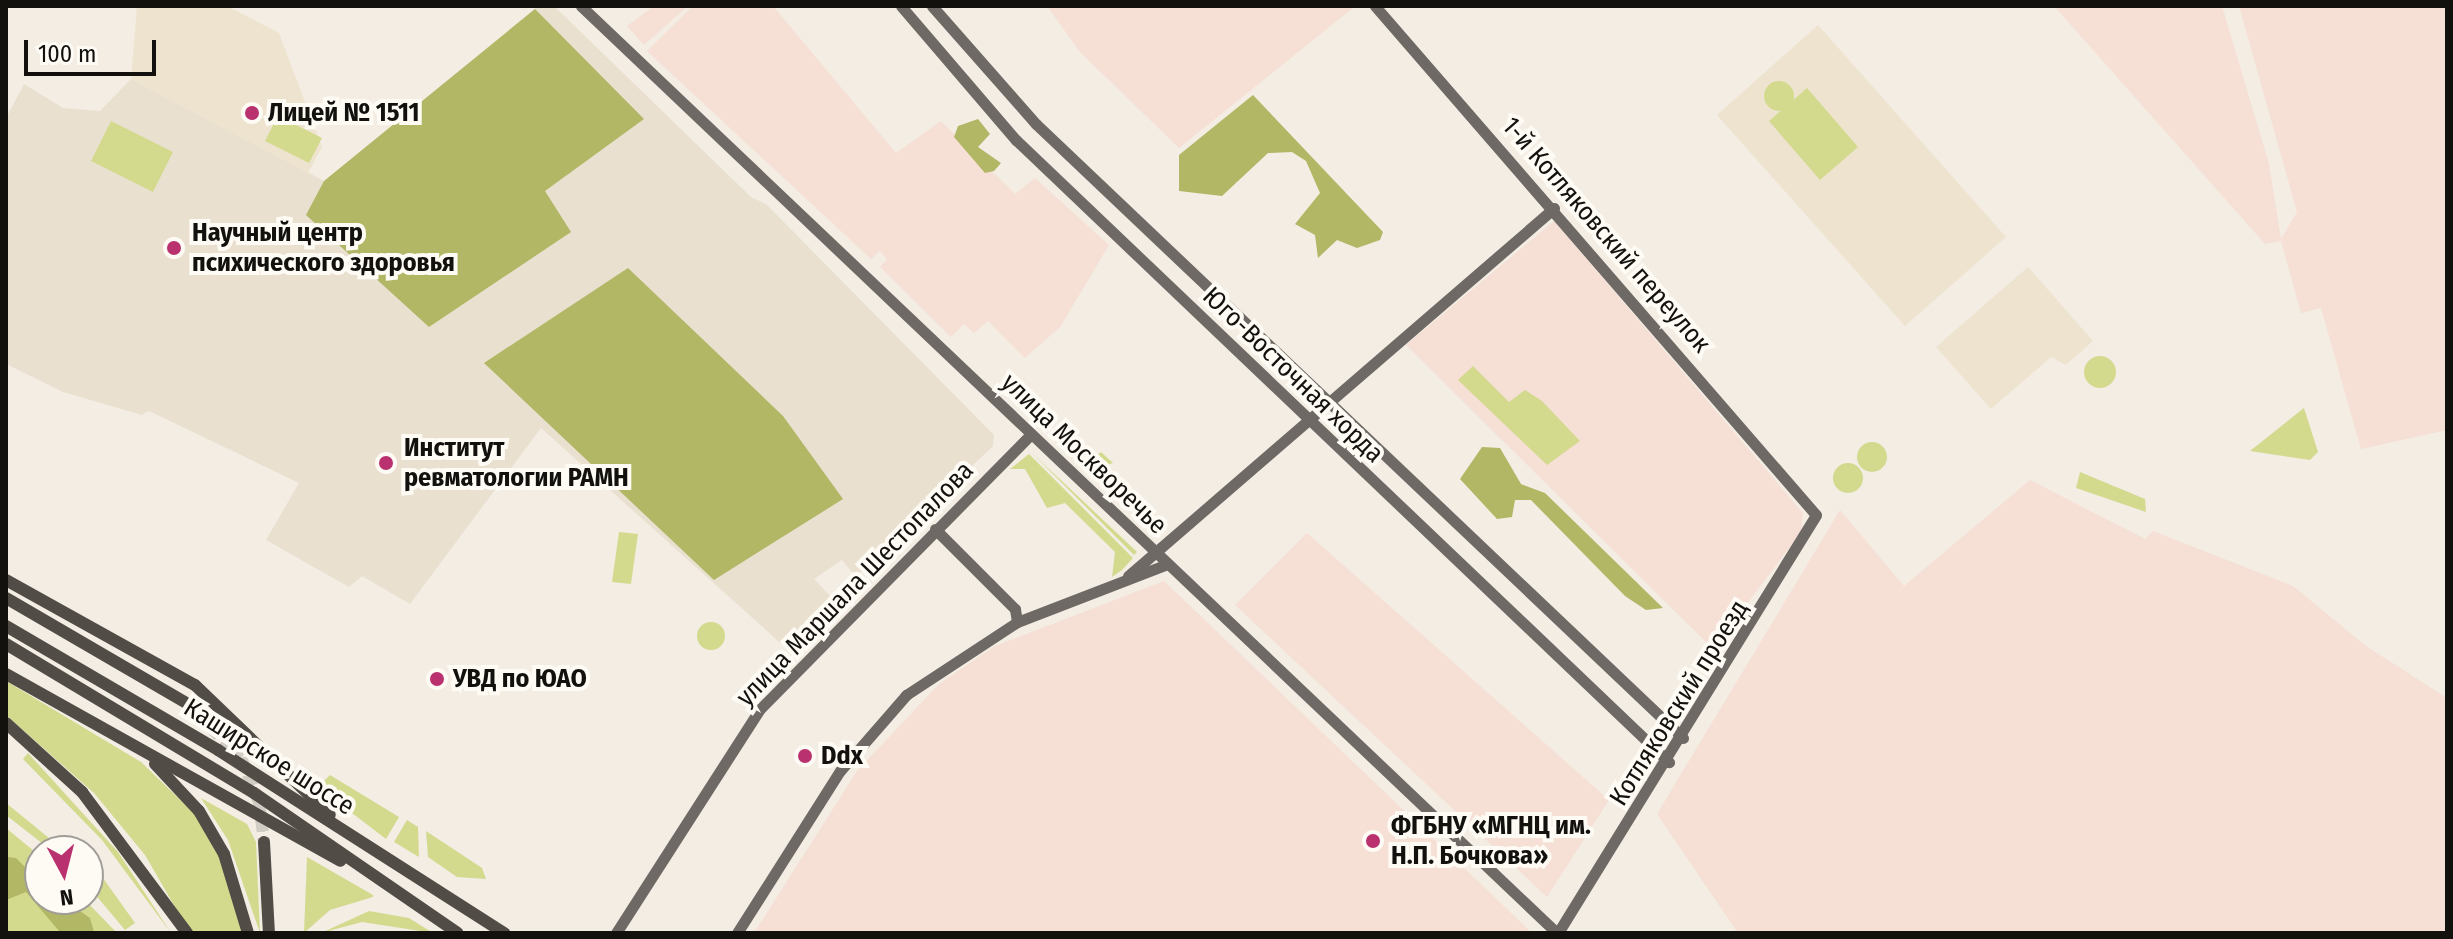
<!DOCTYPE html>
<meta charset="utf-8">
<style>
body{margin:0}
#map{position:relative;width:2453px;height:939px;overflow:hidden;background:#f3ede4;font-family:"Fira Sans Condensed",sans-serif}
div>[style]{position:absolute}
.built>*{inset:0;background:#eae0d0}
.industrial>*{inset:0;background:#f6dfd4}
.education>*{inset:0;background:#eee3ce}
.green>*{inset:0;background:#d3da8e}
.round{border-radius:50%}
.forest>*{inset:0;background:#b1b764}
.primary-tunnel>*{height:12px;margin-top:-6px;transform-origin:0;background:repeating-linear-gradient(90deg,#d1ccc4 0 12px,transparent 0 18px)}
.secondary>*{height:11px;margin:-5.5px;padding:0 5.5px;transform-origin:5.5px;border-radius:5.5px;background:#6f6965}
.primary>*{height:12px;margin:-6px;padding:0 6px;transform-origin:6px;border-radius:6px;background:#524c47}
.dots>*{width:22px;height:22px;translate:-50% -50%;box-sizing:border-box;border:4px solid #fefbf5;border-radius:50%}
span{translate:-50% -50%;white-space:nowrap;text-align:center;line-height:1.15;-webkit-text-stroke:8px #fefbf5;paint-order:stroke}
.poi-label{font-size:26px;color:#12110e;font-weight:700}
.left{translate:0 -50%;text-align:left}
.street-label{font-size:26px;color:#12110e}
.frame{position:absolute;inset:0;border:8px solid #12110e;pointer-events:none}
.north{position:absolute;left:24px;top:835px;width:80px;height:80px;box-sizing:border-box;background:#fefbf5;border:2px solid #a09d99;border-radius:50%;rotate:173deg;font-size:22px;font-weight:700;line-height:32px;text-align:center;color:#12110e}
.north::after{content:'';display:block;margin:auto;width:28px;height:36px;background:#b9316e;clip-path:polygon(50% 0,100% 100%,50% 72%,0 100%)}
.scale{position:absolute;left:24px;top:40px;width:132px;height:36px;box-sizing:border-box;border:4px solid #12110e;border-top:0;padding-left:10px;font-size:24px;line-height:28px;white-space:nowrap;color:#12110e;-webkit-text-stroke:6px #fefbf5;paint-order:stroke}
</style>
<div id="map">
<div class="built">
<i style="clip-path:polygon(538px 6px,554px 6px,751px 197px,766px 204px,994px 435px,993px 446px,862px 571px,855px 576px,842px 560px,814px 579px,838px 604px,787px 649px,541px 428px,410px 604px,362px 576px,349px 587px,266px 540px,299px 483px,149px 411px,142px 415px,63px 392px,6px 364px,6px 118px,24px 84px,63px 108px,100px 111px,131px 79px,324px 181px)"></i>
</div>
<div class="industrial">
<i style="clip-path:polygon(654px 6px,688px 6px,644px 45px,627px 26px)"></i>
<i style="clip-path:polygon(693px 6px,773px 6px,896px 153px,941px 121px,1015px 194px,1035px 178px,1109px 245px,1060px 327px,1025px 358px,988px 321px,974px 333px,964px 324px,951px 337px,880px 267px,887px 259px,880px 251px,871px 259px,647px 51px)"></i>
<i style="clip-path:polygon(1047px 6px,1351px 6px,1353px 8px,1179px 148px,1080px 52px)"></i>
<i style="clip-path:polygon(2054px 6px,2222px 6px,2269px 164px,2281px 239px,2297px 212px,2239px 6px,2447px 6px,2447px 430px,2361px 449px,2321px 308px,2301px 313px,2281px 241px,2265px 244px)"></i>
<i style="clip-path:polygon(1554px 221px,1803px 513px,1801px 532px,1713px 649px,1406px 345px)"></i>
<i style="clip-path:polygon(2030px 480px,2145px 539px,2153px 531px,2293px 586px,2366px 646px,2447px 698px,2447px 933px,1738px 933px,1657px 814px,1840px 510px,1904px 586px)"></i>
<i style="clip-path:polygon(1307px 533px,1609px 800px,1547px 897px,1235px 605px)"></i>
<i style="clip-path:polygon(1164px 581px,1532px 933px,754px 933px,857px 771px,939px 684px,995px 646px)"></i>
</div>
<div class="education">
<i style="clip-path:polygon(137px 6px,227px 6px,279px 33px,322px 147px,308px 173px,131px 79px)"></i>
<i style="clip-path:polygon(1818px 25px,2006px 237px,1905px 326px,1717px 115px)"></i>
<i style="clip-path:polygon(2028px 267px,2093px 341px,2066px 365px,2051px 357px,1991px 409px,1936px 347px)"></i>
</div>
<div class="green">
<i class="round" style="left:1764px;top:81px;width:30px;height:30px"></i>
<i style="clip-path:polygon(1807px 88px,1858px 147px,1820px 180px,1769px 121px)"></i>
<i style="clip-path:polygon(278px 116px,322px 138px,309px 163px,265px 141px)"></i>
<i style="clip-path:polygon(111px 121px,173px 152px,153px 192px,91px 161px)"></i>
<i class="round" style="left:2084px;top:356px;width:32px;height:32px"></i>
<i style="clip-path:polygon(1473px 366px,1509px 402px,1525px 390px,1542px 401px,1580px 441px,1547px 465px,1458px 380px)"></i>
<i style="clip-path:polygon(2304px 408px,2318px 452px,2310px 460px,2250px 451px)"></i>
<i style="clip-path:polygon(1055px 429px,1091px 460px,1101px 452px,1113px 463px,1091px 471px)"></i>
<i class="round" style="left:1857px;top:442px;width:30px;height:30px"></i>
<i style="clip-path:polygon(1031px 452px,1137px 552px,1134px 555px)"></i>
<i style="clip-path:polygon(1029px 454px,1133px 558px,1122px 570px,1112px 577px,1115px 552px,1065px 503px,1047px 508px,1025px 469px,1010px 469px)"></i>
<i class="round" style="left:1833px;top:463px;width:30px;height:30px"></i>
<i style="clip-path:polygon(2080px 472px,2145px 499px,2146px 512px,2076px 488px)"></i>
<i style="clip-path:polygon(619px 532px,638px 534px,631px 584px,612px 582px)"></i>
<i class="round" style="left:697px;top:622px;width:28px;height:28px"></i>
<i style="clip-path:polygon(6px 681px,141px 762px,200px 819px,224px 864px,242px 933px,190px 933px,145px 855px,94px 793px,6px 715px)"></i>
<i style="clip-path:polygon(28px 753px,118px 852px,171px 933px,102px 840px,23px 759px)"></i>
<i style="clip-path:polygon(330px 775px,399px 817px,386px 839px,318px 787px)"></i>
<i style="clip-path:polygon(201px 798px,247px 824px,256px 842px,260px 933px,228px 840px)"></i>
<i style="clip-path:polygon(6px 803px,65px 851px,52px 851px,6px 815px)"></i>
<i style="clip-path:polygon(407px 820px,418px 827px,419px 857px,394px 842px)"></i>
<i style="clip-path:polygon(6px 828px,40px 856px,40px 899px,84px 899px,117px 933px,6px 933px)"></i>
<i style="clip-path:polygon(426px 831px,482px 868px,486px 879px,457px 877px,428px 857px)"></i>
<i style="clip-path:polygon(88px 857px,135px 923px,125px 930px,88px 886px)"></i>
<i style="clip-path:polygon(307px 857px,373px 895px,373px 897px,330px 910px,304px 933px)"></i>
<i style="clip-path:polygon(369px 911px,409px 918px,433px 933px,362px 922px,321px 933px)"></i>
</div>
<div class="forest">
<i style="clip-path:polygon(535px 9px,644px 119px,545px 191px,571px 232px,429px 327px,306px 215px,324px 181px)"></i>
<i style="clip-path:polygon(1253px 95px,1383px 232px,1380px 240px,1357px 248px,1337px 240px,1318px 258px,1315px 235px,1295px 224px,1320px 193px,1306px 161px,1292px 152px,1268px 153px,1222px 196px,1179px 191px,1179px 155px)"></i>
<i style="clip-path:polygon(978px 119px,990px 134px,978px 147px,1001px 163px,994px 171px,985px 173px,954px 137px,958px 126px)"></i>
<i style="clip-path:polygon(628px 268px,783px 416px,843px 499px,714px 580px,484px 363px)"></i>
<i style="clip-path:polygon(1482px 447px,1500px 448px,1521px 484px,1545px 493px,1663px 608px,1646px 610px,1625px 596px,1531px 500px,1515px 500px,1512px 517px,1497px 519px,1460px 479px)"></i>
<i style="clip-path:polygon(6px 857px,16px 858px,40px 882px,40px 899px,63px 899px,90px 918px,94px 932px,59px 931px,26px 892px,6px 900px)"></i>
</div>
<div class="primary-tunnel">
<i style="left:185px;top:702px;width:79px;rotate:45deg"></i>
<i style="left:241px;top:758px;width:48px;rotate:67.8deg"></i>
<i style="left:259px;top:802px;width:40px;rotate:82.9deg"></i>
</div>
<div class="secondary">
<i style="left:581px;top:6px;width:1346px;rotate:43.53deg"></i>
<i style="left:901px;top:6px;width:177px;rotate:49.4deg"></i>
<i style="left:1016px;top:140px;width:902px;rotate:43.61deg"></i>
<i style="left:932px;top:6px;width:157px;rotate:48.6deg"></i>
<i style="left:1036px;top:124px;width:892px;rotate:43.5deg"></i>
<i style="left:1375px;top:6px;width:673px;rotate:49.09deg"></i>
<i style="left:1816px;top:515px;width:491px;rotate:121.7deg"></i>
<i style="left:935px;top:529px;width:113px;rotate:45deg"></i>
<i style="left:1015px;top:609px;width:13px;rotate:81deg"></i>
<i style="left:1128px;top:576px;width:563px;rotate:-40.82deg"></i>
<i style="left:616px;top:933px;width:266px;rotate:-57.3deg"></i>
<i style="left:760px;top:709px;width:386px;rotate:-45.4deg"></i>
<i style="left:737px;top:933px;width:192px;rotate:-57.6deg"></i>
<i style="left:840px;top:771px;width:101px;rotate:-49deg"></i>
<i style="left:906px;top:695px;width:133px;rotate:-33.3deg"></i>
<i style="left:1017px;top:622px;width:161px;rotate:-21.1deg"></i>
</div>
<div class="primary">
<i style="left:6px;top:580px;width:216px;rotate:29.1deg"></i>
<i style="left:195px;top:685px;width:187px;rotate:43.9deg"></i>
<i style="left:6px;top:598px;width:207px;rotate:30.2deg"></i>
<i style="left:6px;top:626px;width:246px;rotate:30.3deg"></i>
<i style="left:218px;top:750px;width:340px;rotate:32.6deg"></i>
<i style="left:6px;top:644px;width:289px;rotate:31deg"></i>
<i style="left:254px;top:793px;width:247px;rotate:34.5deg"></i>
<i style="left:6px;top:674px;width:383px;rotate:29.2deg"></i>
<i style="left:6px;top:723px;width:103px;rotate:42.2deg"></i>
<i style="left:82px;top:792px;width:176px;rotate:53.3deg"></i>
<i style="left:155px;top:764px;width:64px;rotate:46.9deg"></i>
<i style="left:199px;top:811px;width:50px;rotate:59.8deg"></i>
<i style="left:224px;top:854px;width:83px;rotate:73.1deg"></i>
<i style="left:264px;top:842px;width:91px;rotate:86.9deg"></i>
</div>
<div class="dots">
<i style="left:252px;top:113px;background:#b9316e"></i>
<i style="left:174px;top:248px;background:#b9316e"></i>
<i style="left:386px;top:463px;background:#b9316e"></i>
<i style="left:437px;top:679px;background:#b9316e"></i>
<i style="left:805px;top:756px;background:#b9316e"></i>
<i style="left:1373px;top:841px;background:#b9316e"></i>
</div>
<div class="poi-label">
<span class="left" style="left:268px;top:113px">Лицей № 1511</span>
<span class="left" style="left:192px;top:248px">Научный центр<br>психического здоровья</span>
<span class="left" style="left:404px;top:463px">Институт<br>ревматологии РАМН</span>
<span class="left" style="left:453px;top:679px">УВД по ЮАО</span>
<span class="left" style="left:821px;top:756px">Ddx</span>
<span class="left" style="left:1391px;top:841px">ФГБНУ «МГНЦ им.<br>Н.П. Бочкова»</span>
</div>
<div class="street-label">
<span style="left:1606px;top:235px;rotate:49deg">1-й Котляковский переулок</span>
<span style="left:1293px;top:375px;rotate:44deg">Юго-Восточная хорда</span>
<span style="left:1084px;top:454px;rotate:44deg">улица Москворечье</span>
<span style="left:855px;top:584px;rotate:-46deg">улица Маршала Шестопалова</span>
<span style="left:1679px;top:703px;rotate:-58deg">Котляковский проезд</span>
<span style="left:269px;top:757px;rotate:32deg">Каширское шоссе</span>
</div>
<div class="frame"></div>
<div class="north">N</div>
<div class="scale">100 m</div>
</div>
